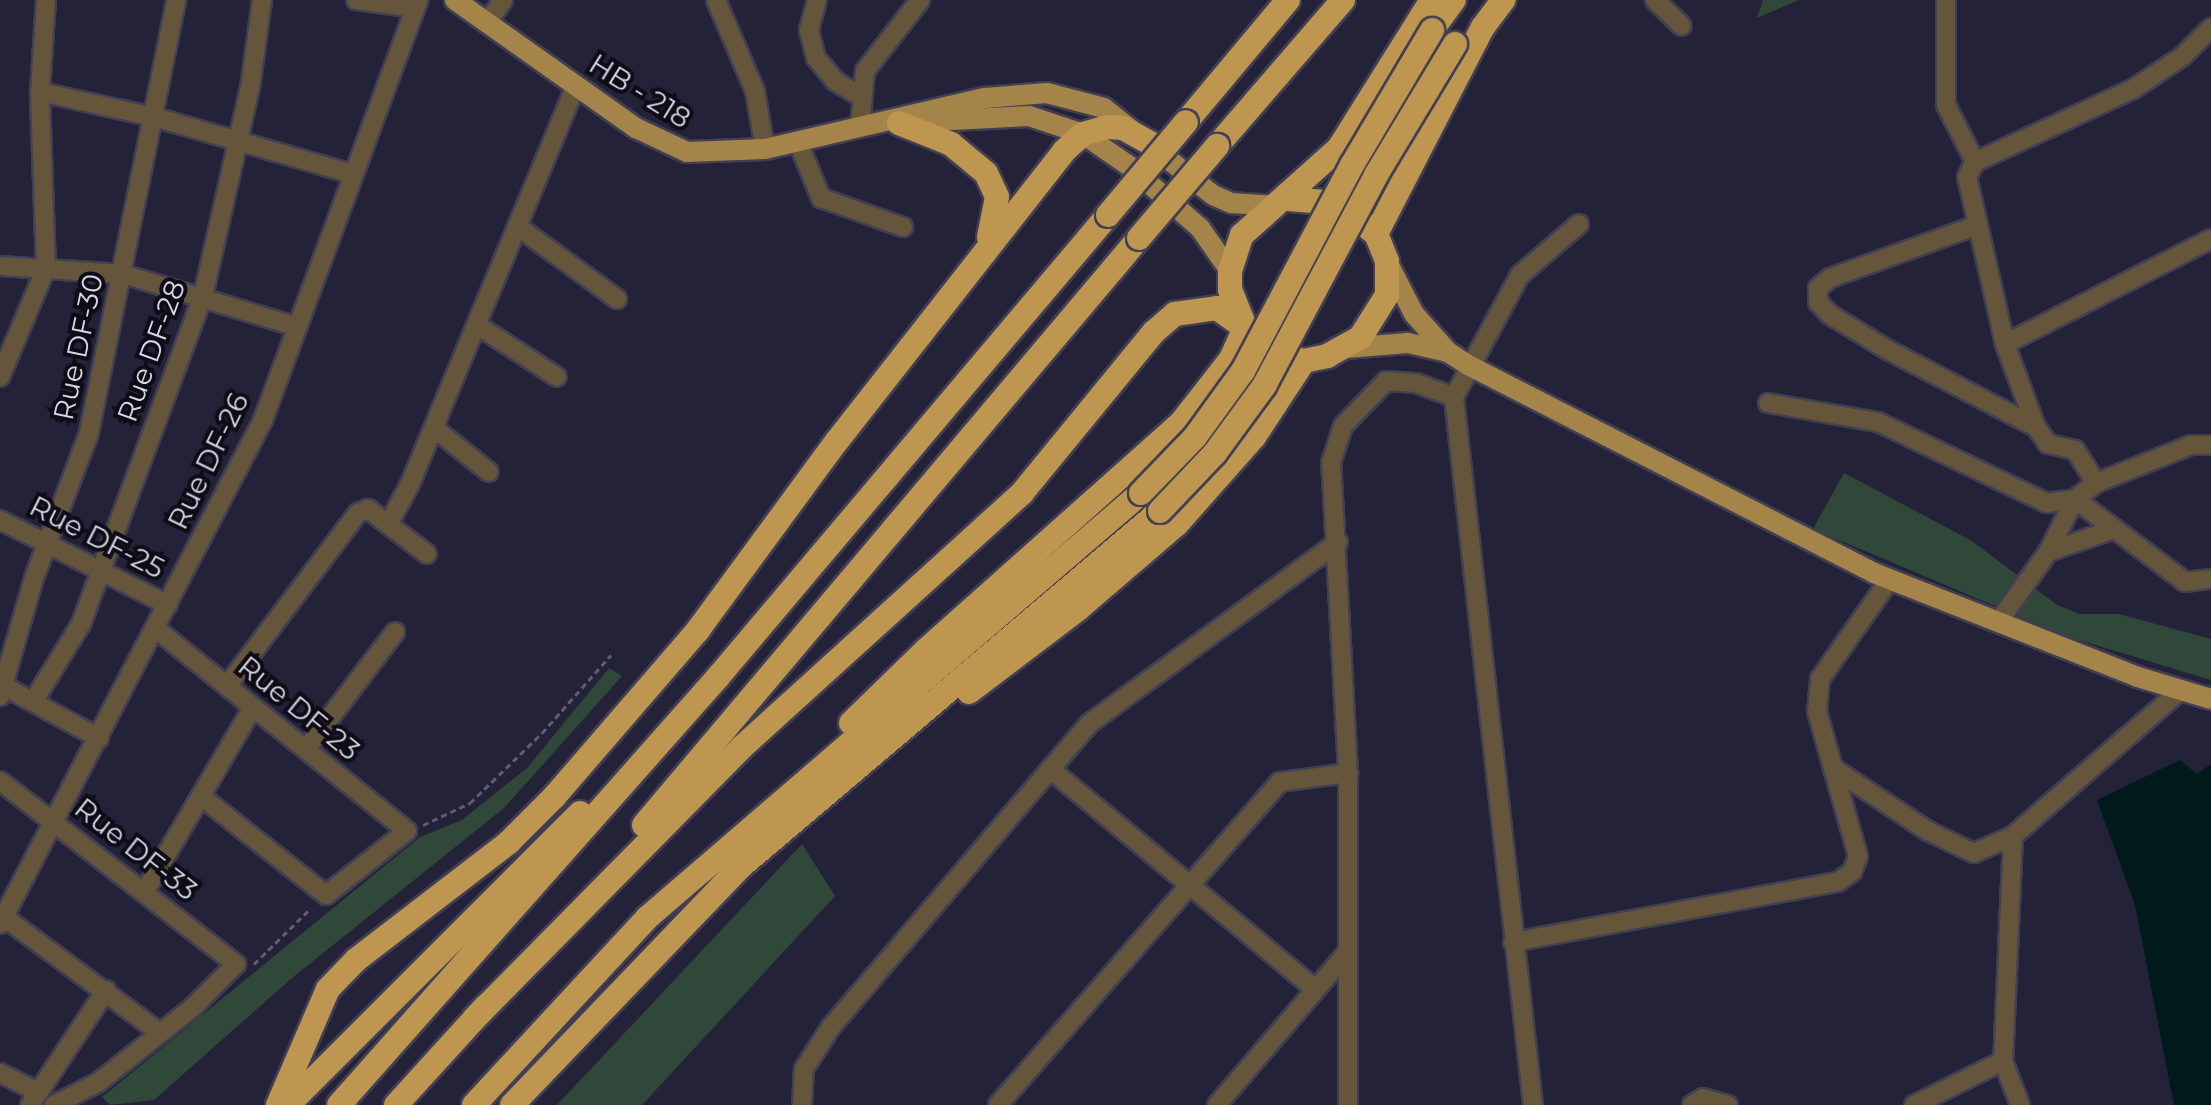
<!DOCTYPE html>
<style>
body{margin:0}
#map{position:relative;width:2211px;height:1105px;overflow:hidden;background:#242238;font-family:Montserrat,sans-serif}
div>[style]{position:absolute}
.green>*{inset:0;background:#2f483a}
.water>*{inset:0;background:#00191a}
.path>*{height:3px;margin-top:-1.5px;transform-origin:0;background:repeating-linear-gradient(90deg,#5f5e71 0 6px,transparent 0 10px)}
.roads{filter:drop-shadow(2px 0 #413f54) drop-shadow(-2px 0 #413f54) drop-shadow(0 2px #413f54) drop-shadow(0 -2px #413f54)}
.minor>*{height:18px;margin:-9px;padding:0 9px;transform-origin:9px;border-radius:9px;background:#65553a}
.major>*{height:20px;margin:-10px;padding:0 10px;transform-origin:10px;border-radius:10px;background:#a5844a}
.highway>*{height:24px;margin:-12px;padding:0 12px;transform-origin:12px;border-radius:12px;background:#be964f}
.bridges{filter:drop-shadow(2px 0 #413f54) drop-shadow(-2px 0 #413f54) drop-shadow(0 2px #413f54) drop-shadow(0 -2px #413f54)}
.highway-bridge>*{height:24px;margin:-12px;padding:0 12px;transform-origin:12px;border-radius:12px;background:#be964f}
span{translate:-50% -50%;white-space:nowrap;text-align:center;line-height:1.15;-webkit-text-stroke:8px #0e0d17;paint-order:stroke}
.street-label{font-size:28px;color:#d8d7e6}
</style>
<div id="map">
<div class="green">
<i style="clip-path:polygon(1763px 0,1799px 0,1757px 18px)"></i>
<i style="clip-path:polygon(1844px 473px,1972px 541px,2057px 605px,2079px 614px,2119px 614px,2211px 639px,2211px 680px,2066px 636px,1813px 529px)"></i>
<i style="clip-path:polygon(609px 668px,622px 676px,504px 808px,292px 978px,154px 1100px,110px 1105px,102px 1097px,420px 837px,462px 820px,527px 768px)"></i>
<i style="clip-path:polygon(802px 844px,835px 896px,642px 1105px,557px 1105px)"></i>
</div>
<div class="water">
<i style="clip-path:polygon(2180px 760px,2197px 774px,2211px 764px,2211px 1105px,2174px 1105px,2135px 905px,2097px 800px)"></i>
</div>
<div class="path">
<i style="left:423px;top:825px;width:52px;rotate:-25.1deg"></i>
<i style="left:470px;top:803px;width:100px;rotate:-44.2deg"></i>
<i style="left:542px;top:733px;width:104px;rotate:-48.5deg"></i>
<i style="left:254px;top:964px;width:80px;rotate:-44.5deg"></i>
</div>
<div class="roads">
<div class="minor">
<i style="left:356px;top:0;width:60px;rotate:7.7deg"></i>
<i style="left:716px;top:0;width:99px;rotate:66.8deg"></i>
<i style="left:755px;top:91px;width:59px;rotate:80.2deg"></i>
<i style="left:817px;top:0;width:31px;rotate:105deg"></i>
<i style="left:809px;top:30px;width:29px;rotate:76deg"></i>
<i style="left:816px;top:58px;width:30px;rotate:50deg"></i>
<i style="left:835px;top:81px;width:29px;rotate:31deg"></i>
<i style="left:1655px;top:0;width:37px;rotate:44deg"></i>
<i style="left:1946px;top:0;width:105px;rotate:90deg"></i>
<i style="left:1946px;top:105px;width:64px;rotate:63deg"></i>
<i style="left:487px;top:23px;width:28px;rotate:-55deg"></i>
<i style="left:40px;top:92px;width:117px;rotate:12.4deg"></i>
<i style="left:154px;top:117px;width:207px;rotate:16deg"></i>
<i style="left:860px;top:127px;width:56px;rotate:-84.9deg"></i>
<i style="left:865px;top:71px;width:90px;rotate:-52.2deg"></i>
<i style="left:798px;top:142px;width:61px;rotate:67.7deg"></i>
<i style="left:821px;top:198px;width:87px;rotate:19.5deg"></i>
<i style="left:517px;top:226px;width:124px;rotate:36.1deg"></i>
<i style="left:1975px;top:226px;width:154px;rotate:160.3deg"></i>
<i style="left:1830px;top:278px;width:16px;rotate:140deg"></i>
<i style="left:1818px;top:288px;width:14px;rotate:90deg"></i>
<i style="left:1818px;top:302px;width:16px;rotate:47deg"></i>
<i style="left:1829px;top:314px;width:69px;rotate:31.4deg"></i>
<i style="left:1888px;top:350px;width:167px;rotate:27.5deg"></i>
<i style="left:0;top:266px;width:123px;rotate:3.7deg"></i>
<i style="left:123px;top:274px;width:182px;rotate:16.9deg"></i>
<i style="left:477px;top:325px;width:95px;rotate:33deg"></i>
<i style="left:2005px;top:344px;width:231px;rotate:-27deg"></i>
<i style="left:0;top:377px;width:118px;rotate:-67.1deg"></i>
<i style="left:46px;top:268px;width:176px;rotate:-92deg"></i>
<i style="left:40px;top:92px;width:92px;rotate:-86.3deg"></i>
<i style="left:1768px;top:403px;width:112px;rotate:9.8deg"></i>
<i style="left:1878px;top:422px;width:187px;rotate:25.6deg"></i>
<i style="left:2047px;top:503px;width:28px;rotate:-8deg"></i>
<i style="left:2075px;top:499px;width:138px;rotate:37deg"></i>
<i style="left:2185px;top:582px;width:26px;rotate:-7deg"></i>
<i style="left:434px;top:428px;width:70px;rotate:38.7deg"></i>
<i style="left:2096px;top:483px;width:39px;rotate:-122deg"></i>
<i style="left:2075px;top:450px;width:28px;rotate:-167deg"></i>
<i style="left:2048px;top:444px;width:21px;rotate:-125deg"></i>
<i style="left:2036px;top:427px;width:89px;rotate:-110.5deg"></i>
<i style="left:2005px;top:344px;width:171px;rotate:-102.8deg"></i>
<i style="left:1967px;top:177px;width:17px;rotate:-62deg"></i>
<i style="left:1975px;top:162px;width:174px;rotate:-24.8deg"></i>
<i style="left:2133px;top:89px;width:60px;rotate:-33.4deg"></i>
<i style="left:2183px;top:56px;width:40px;rotate:-45deg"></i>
<i style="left:0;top:520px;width:188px;rotate:26.8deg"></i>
<i style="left:389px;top:523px;width:44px;rotate:-61.7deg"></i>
<i style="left:410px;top:484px;width:432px;rotate:-67.4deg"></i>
<i style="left:2048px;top:552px;width:70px;rotate:-19.2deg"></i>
<i style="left:1890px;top:579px;width:122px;rotate:125deg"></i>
<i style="left:1820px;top:679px;width:32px;rotate:95deg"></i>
<i style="left:1817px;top:711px;width:59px;rotate:74.3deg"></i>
<i style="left:1833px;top:768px;width:114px;rotate:33.6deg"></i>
<i style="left:1928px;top:831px;width:51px;rotate:25.6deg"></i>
<i style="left:1974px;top:853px;width:43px;rotate:-23.6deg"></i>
<i style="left:2013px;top:836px;width:223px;rotate:-41deg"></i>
<i style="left:1999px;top:621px;width:85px;rotate:-54.6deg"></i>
<i style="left:2048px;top:552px;width:59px;rotate:-63deg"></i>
<i style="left:2075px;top:499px;width:26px;rotate:-37deg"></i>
<i style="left:2096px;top:483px;width:102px;rotate:-21.8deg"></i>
<i style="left:2191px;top:445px;width:20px"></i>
<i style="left:156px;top:629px;width:322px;rotate:38.8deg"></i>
<i style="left:407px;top:831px;width:103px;rotate:141.7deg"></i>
<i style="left:326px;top:895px;width:158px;rotate:-141.7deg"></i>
<i style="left:0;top:684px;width:113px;rotate:28.6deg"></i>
<i style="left:227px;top:686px;width:217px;rotate:-52.9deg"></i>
<i style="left:358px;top:513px;width:11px;rotate:-22deg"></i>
<i style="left:368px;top:509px;width:74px;rotate:37.3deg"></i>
<i style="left:0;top:696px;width:123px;rotate:-73.9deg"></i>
<i style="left:34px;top:578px;width:155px;rotate:-69.2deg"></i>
<i style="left:89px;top:433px;width:442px;rotate:-78.6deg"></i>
<i style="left:33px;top:702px;width:92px;rotate:-58.4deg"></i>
<i style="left:81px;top:624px;width:350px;rotate:-69.6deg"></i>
<i style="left:203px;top:296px;width:213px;rotate:-77.3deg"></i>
<i style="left:250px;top:88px;width:89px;rotate:-82.2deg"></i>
<i style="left:306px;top:749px;width:147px;rotate:-52.7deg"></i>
<i style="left:1050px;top:769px;width:344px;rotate:39.7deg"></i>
<i style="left:0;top:781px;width:299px;rotate:37.8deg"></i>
<i style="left:236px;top:964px;width:62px;rotate:135deg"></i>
<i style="left:192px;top:1008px;width:119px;rotate:141.5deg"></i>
<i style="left:99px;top:1082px;width:51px;rotate:152.9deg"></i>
<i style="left:2013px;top:836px;width:225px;rotate:92.5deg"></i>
<i style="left:2003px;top:1061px;width:47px;rotate:68.9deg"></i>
<i style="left:145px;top:891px;width:213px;rotate:-59.6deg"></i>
<i style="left:4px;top:917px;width:194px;rotate:36.6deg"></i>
<i style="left:0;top:924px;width:568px;rotate:-62.44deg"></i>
<i style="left:263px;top:420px;width:448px;rotate:-69.7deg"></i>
<i style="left:1513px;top:942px;width:330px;rotate:-10.5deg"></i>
<i style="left:1838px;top:882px;width:17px;rotate:-36deg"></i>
<i style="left:1852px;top:872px;width:17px;rotate:-69deg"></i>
<i style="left:1858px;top:856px;width:91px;rotate:-105.9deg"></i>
<i style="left:0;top:1073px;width:42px;rotate:26.6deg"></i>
<i style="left:30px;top:1105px;width:138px;rotate:-56.5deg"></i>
<i style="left:802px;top:1105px;width:36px;rotate:-87deg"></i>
<i style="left:804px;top:1069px;width:50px;rotate:-57.3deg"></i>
<i style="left:831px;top:1027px;width:399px;rotate:-49.6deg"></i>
<i style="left:1090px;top:723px;width:307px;rotate:-36.1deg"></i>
<i style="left:998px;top:1105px;width:429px;rotate:-48.9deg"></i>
<i style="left:1280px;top:782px;width:69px;rotate:-7.5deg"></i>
<i style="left:1217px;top:1105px;width:199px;rotate:-49.5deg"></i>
<i style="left:1348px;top:1105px;width:332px;rotate:-90deg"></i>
<i style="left:1348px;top:773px;width:310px;rotate:-93.1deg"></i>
<i style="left:1331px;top:463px;width:39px;rotate:-72deg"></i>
<i style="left:1343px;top:426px;width:62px;rotate:-46.3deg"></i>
<i style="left:1386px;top:381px;width:30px;rotate:4deg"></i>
<i style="left:1416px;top:383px;width:40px;rotate:20.2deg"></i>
<i style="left:1533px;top:1105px;width:712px;rotate:-96.37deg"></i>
<i style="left:1454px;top:397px;width:139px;rotate:-61.6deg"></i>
<i style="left:1520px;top:275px;width:78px;rotate:-40.8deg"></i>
<i style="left:1692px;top:1105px;width:13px;rotate:-32deg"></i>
<i style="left:1703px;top:1098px;width:26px;rotate:16deg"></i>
<i style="left:1914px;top:1105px;width:99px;rotate:-26.3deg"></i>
</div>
<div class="major">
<i style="left:455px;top:0;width:222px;rotate:35.3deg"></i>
<i style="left:636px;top:128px;width:56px;rotate:25.2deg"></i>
<i style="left:687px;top:152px;width:78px;rotate:-2.2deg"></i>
<i style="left:765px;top:149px;width:226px;rotate:-13.1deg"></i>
<i style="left:985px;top:98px;width:62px;rotate:-4.6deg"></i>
<i style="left:1047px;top:93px;width:59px;rotate:14.7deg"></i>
<i style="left:1104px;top:108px;width:139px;rotate:38.6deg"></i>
<i style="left:1213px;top:195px;width:20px;rotate:24deg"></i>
<i style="left:1231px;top:203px;width:46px;rotate:3.7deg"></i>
<i style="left:932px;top:121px;width:97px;rotate:-3deg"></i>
<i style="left:1029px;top:116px;width:57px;rotate:18.4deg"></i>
<i style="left:1083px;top:134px;width:55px;rotate:34.6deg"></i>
<i style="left:1128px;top:165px;width:96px;rotate:41.2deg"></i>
<i style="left:1200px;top:228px;width:52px;rotate:55.1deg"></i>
<i style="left:1388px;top:263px;width:57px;rotate:63deg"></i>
<i style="left:1414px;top:314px;width:51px;rotate:48.2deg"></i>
<i style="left:1448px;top:352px;width:24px;rotate:33deg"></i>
<i style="left:1468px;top:365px;width:456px;rotate:27.1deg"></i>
<i style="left:1874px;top:573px;width:284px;rotate:21.5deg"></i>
<i style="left:2138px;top:677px;width:76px;rotate:16.8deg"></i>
<i style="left:1346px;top:348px;width:62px;rotate:-4.6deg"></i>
<i style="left:1408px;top:343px;width:41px;rotate:12.7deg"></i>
</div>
<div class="highway">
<i style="left:1432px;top:30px;width:37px;rotate:-54deg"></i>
<i style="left:1186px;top:122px;width:159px;rotate:-50.1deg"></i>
<i style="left:899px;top:123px;width:56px;rotate:22deg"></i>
<i style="left:951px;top:144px;width:45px;rotate:39.6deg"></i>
<i style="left:986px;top:173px;width:26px;rotate:65deg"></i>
<i style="left:997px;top:197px;width:41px;rotate:101.3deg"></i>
<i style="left:1217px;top:146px;width:193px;rotate:-49.2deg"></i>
<i style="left:1376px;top:234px;width:233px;rotate:-62.7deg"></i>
<i style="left:1483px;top:27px;width:34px;rotate:-53deg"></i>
<i style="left:1244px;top:324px;width:37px;rotate:-112deg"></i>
<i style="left:1230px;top:290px;width:19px;rotate:-90deg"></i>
<i style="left:1230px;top:271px;width:38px;rotate:-72deg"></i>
<i style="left:1242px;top:235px;width:130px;rotate:-41.9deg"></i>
<i style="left:1339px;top:148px;width:175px;rotate:-57.9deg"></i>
<i style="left:969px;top:692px;width:136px;rotate:-37.2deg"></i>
<i style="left:1077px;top:610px;width:132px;rotate:-40.7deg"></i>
<i style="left:1177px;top:524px;width:116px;rotate:-48.5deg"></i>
<i style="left:1254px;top:437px;width:91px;rotate:-56.7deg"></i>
<i style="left:851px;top:723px;width:105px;rotate:-44.2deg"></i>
<i style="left:926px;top:650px;width:341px;rotate:-41.7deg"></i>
<i style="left:1181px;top:423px;width:81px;rotate:-52deg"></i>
<i style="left:1231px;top:359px;width:36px;rotate:-66deg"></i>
<i style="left:644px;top:825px;width:768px;rotate:-49.86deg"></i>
<i style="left:475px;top:1018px;width:380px;rotate:-45.4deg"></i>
<i style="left:742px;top:747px;width:378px;rotate:-42.2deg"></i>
<i style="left:1022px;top:493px;width:208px;rotate:-50.7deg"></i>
<i style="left:1154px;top:332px;width:28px;rotate:-41deg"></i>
<i style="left:1175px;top:314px;width:42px;rotate:-8.1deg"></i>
<i style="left:1217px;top:308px;width:82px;rotate:35.6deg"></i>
<i style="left:1284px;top:356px;width:21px;rotate:14deg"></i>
<i style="left:1304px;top:361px;width:24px;rotate:-12deg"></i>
<i style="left:1327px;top:356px;width:38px;rotate:-29deg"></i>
<i style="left:1360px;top:338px;width:51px;rotate:-57.9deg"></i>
<i style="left:1387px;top:295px;width:34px;rotate:-90deg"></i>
<i style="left:1387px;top:261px;width:29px;rotate:-112deg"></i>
<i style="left:1376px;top:234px;width:50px;rotate:-141.5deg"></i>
<i style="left:1337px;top:203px;width:49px;rotate:-175.3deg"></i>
<i style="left:278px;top:1105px;width:126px;rotate:-66.7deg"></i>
<i style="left:328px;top:989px;width:40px;rotate:-46deg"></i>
<i style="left:356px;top:960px;width:193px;rotate:-37.6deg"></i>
<i style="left:509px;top:842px;width:64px;rotate:-45deg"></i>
<i style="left:554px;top:797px;width:221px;rotate:-49.2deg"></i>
<i style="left:698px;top:630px;width:235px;rotate:-53.7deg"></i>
<i style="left:837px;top:441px;width:368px;rotate:-51.9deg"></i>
<i style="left:1064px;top:151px;width:25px;rotate:-42deg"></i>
<i style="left:1083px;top:134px;width:26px;rotate:-16deg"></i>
<i style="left:1108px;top:127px;width:15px;rotate:4deg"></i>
<i style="left:1123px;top:128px;width:35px;rotate:29deg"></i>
<i style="left:288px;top:1105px;width:413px;rotate:-45deg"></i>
<i style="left:339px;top:1105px;width:572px;rotate:-48.47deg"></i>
<i style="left:718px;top:677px;width:605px;rotate:-49.83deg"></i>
<i style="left:396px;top:1105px;width:134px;rotate:-47.7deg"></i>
<i style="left:474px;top:1105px;width:255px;rotate:-47.2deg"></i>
<i style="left:647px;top:918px;width:652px;rotate:-40.71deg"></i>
<i style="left:512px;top:1105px;width:328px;rotate:-46.2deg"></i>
<i style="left:739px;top:868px;width:552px;rotate:-40.3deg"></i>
</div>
</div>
<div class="bridges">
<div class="highway-bridge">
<i style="left:1108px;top:215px;width:121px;rotate:-50deg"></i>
<i style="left:1139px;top:238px;width:121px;rotate:-49.7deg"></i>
<i style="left:1141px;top:493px;width:78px;rotate:-46deg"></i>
<i style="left:1195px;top:437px;width:82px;rotate:-54deg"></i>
<i style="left:1243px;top:371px;width:233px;rotate:-62.1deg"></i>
<i style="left:1352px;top:165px;width:157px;rotate:-59.3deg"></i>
<i style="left:1160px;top:511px;width:80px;rotate:-46.5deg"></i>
<i style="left:1215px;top:453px;width:83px;rotate:-53.8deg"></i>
<i style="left:1264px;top:386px;width:239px;rotate:-62deg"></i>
<i style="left:1376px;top:175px;width:153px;rotate:-58.9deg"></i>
</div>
</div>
<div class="street-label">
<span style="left:640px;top:91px;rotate:32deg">HB - 218</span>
<span style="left:78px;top:347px;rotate:-78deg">Rue DF-30</span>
<span style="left:151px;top:351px;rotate:-70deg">Rue DF-28</span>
<span style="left:208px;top:461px;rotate:-64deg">Rue DF-26</span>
<span style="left:97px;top:537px;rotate:27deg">Rue DF-25</span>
<span style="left:299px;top:708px;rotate:39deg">Rue DF-23</span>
<span style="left:136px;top:849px;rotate:38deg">Rue DF-33</span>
</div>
</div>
